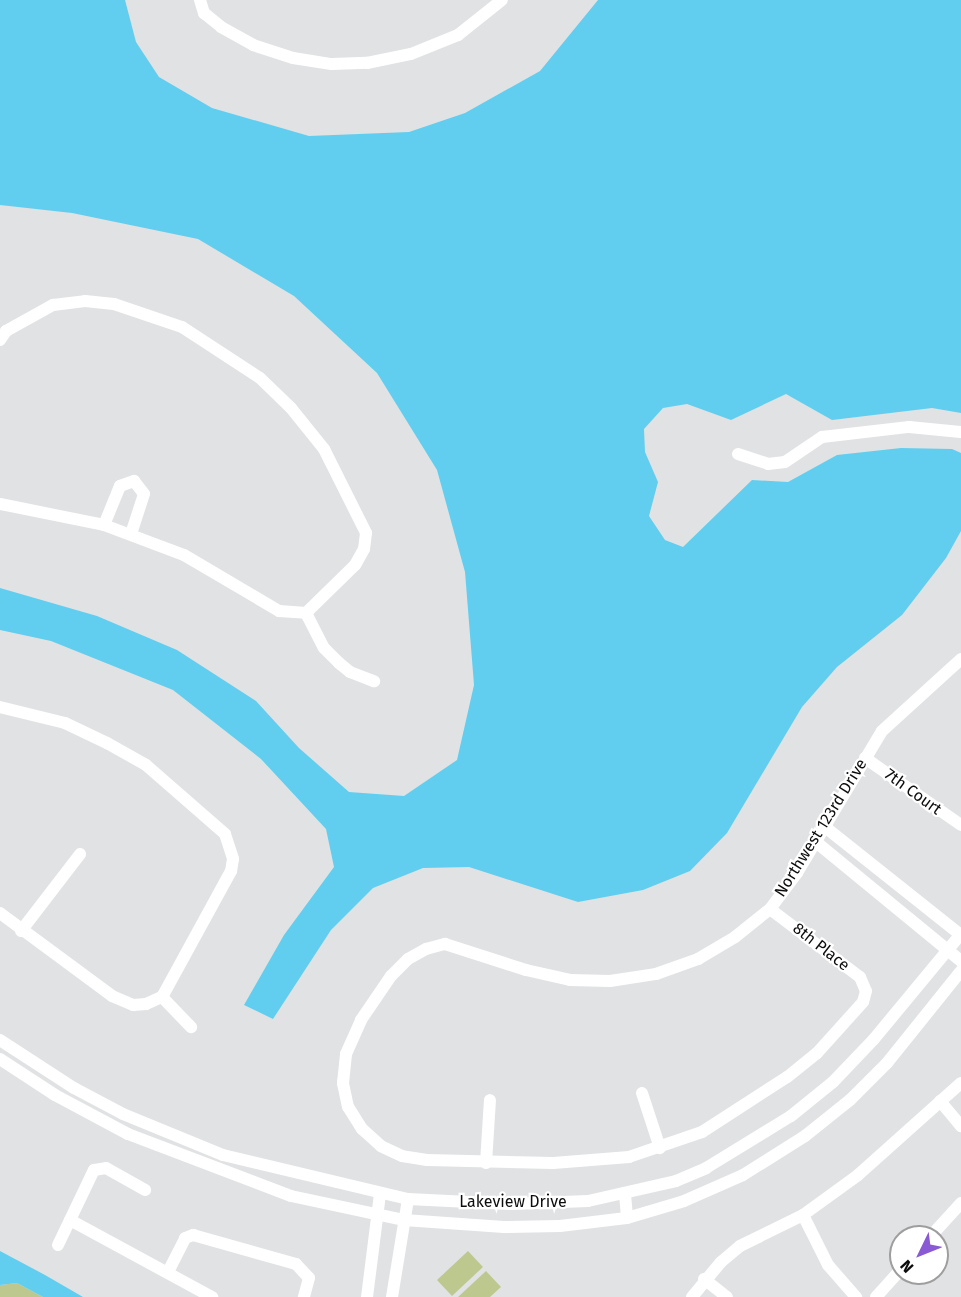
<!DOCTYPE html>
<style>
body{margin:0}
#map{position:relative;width:961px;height:1297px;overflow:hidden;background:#e1e2e4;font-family:"Fira Sans",sans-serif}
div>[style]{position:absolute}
.green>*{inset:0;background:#bdc88f}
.water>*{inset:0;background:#61ceef}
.minor>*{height:12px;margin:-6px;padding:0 6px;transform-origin:6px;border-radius:6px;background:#fff}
span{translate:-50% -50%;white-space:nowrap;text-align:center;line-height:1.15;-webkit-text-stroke:4.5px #fff;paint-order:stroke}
.street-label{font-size:16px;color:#0c0c0d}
.north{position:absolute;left:889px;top:1225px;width:60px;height:60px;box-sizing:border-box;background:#fff;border:2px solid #9e9e9e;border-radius:50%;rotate:227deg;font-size:16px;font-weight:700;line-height:24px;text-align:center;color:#0c0c0d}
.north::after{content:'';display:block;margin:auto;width:21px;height:27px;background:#895ad3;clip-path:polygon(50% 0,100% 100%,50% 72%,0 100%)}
</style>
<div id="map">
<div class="green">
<i style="clip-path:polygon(468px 1251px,483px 1267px,452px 1296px,437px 1280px)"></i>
<i style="clip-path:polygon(486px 1271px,501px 1287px,490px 1297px,458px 1297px)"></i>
<i style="clip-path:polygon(17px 1283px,43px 1297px,0 1297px,0 1285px)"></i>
</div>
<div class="water">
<i style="clip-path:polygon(0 0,125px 0,136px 42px,159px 77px,212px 108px,309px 136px,409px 132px,465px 113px,540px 71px,598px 0,961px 0,961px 413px,932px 408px,832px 420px,786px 394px,731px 420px,687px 404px,663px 408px,644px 429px,645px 452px,658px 482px,649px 516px,665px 540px,683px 547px,752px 480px,788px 482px,837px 455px,901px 448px,952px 449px,961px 453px,961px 531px,946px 558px,902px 615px,837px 667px,802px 707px,727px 833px,690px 871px,643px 890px,578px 902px,469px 867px,423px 868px,373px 888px,331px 930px,273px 1019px,244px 1005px,284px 935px,334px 867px,326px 829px,261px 759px,173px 690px,51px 641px,0 630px,0 588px,97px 616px,177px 650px,256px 701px,299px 748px,349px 792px,404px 796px,457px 760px,474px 685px,465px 572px,437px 470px,377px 373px,294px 296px,198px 239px,72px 213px,0 205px)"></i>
<i style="clip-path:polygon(0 1251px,45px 1275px,83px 1297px,43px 1297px,17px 1283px,0 1285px)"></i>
</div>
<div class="minor">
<i style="left:200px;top:0;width:14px;rotate:73deg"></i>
<i style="left:204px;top:13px;width:22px;rotate:39deg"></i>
<i style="left:221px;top:27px;width:37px;rotate:29deg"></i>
<i style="left:253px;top:45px;width:42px;rotate:18deg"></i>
<i style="left:293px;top:58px;width:39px;rotate:9deg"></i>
<i style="left:332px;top:64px;width:35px;rotate:-2deg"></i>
<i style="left:367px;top:63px;width:45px;rotate:-11.6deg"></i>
<i style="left:411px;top:54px;width:51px;rotate:-22deg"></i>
<i style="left:458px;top:35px;width:56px;rotate:-38.5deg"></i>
<i style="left:0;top:340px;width:11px;rotate:-56deg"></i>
<i style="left:6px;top:331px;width:54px;rotate:-29deg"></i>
<i style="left:53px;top:305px;width:32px;rotate:-7deg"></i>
<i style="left:85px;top:301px;width:29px;rotate:6deg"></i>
<i style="left:114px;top:304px;width:72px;rotate:18.7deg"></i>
<i style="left:182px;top:327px;width:93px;rotate:33.2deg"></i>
<i style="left:260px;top:378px;width:43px;rotate:44.1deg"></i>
<i style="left:291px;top:408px;width:53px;rotate:51.2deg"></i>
<i style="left:324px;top:449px;width:94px;rotate:63.4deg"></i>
<i style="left:366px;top:533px;width:16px;rotate:97deg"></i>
<i style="left:364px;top:549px;width:18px;rotate:119deg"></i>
<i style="left:355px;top:565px;width:69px;rotate:135.6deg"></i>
<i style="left:738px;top:454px;width:32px;rotate:18deg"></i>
<i style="left:768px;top:464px;width:17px;rotate:-7deg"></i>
<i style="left:785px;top:462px;width:45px;rotate:-34deg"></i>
<i style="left:822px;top:437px;width:88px;rotate:-6.6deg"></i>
<i style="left:909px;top:427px;width:52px;rotate:5.5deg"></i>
<i style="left:0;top:504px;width:106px;rotate:11.4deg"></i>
<i style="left:104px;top:525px;width:85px;rotate:20.6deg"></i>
<i style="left:184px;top:555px;width:110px;rotate:30.5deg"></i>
<i style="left:279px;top:611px;width:27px;rotate:4deg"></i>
<i style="left:306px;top:613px;width:39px;rotate:63deg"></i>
<i style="left:324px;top:648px;width:21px;rotate:45deg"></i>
<i style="left:339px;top:663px;width:14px;rotate:39deg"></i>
<i style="left:350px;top:672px;width:26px;rotate:21deg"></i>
<i style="left:104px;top:525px;width:42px;rotate:-67.7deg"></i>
<i style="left:120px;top:486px;width:15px;rotate:-20deg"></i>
<i style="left:134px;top:481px;width:16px;rotate:52deg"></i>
<i style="left:144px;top:494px;width:42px;rotate:108deg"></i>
<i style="left:0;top:707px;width:67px;rotate:13.8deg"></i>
<i style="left:65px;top:723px;width:47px;rotate:25.5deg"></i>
<i style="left:107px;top:743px;width:45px;rotate:29.4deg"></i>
<i style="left:146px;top:765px;width:105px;rotate:41.1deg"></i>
<i style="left:225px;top:834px;width:26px;rotate:72deg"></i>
<i style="left:233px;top:859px;width:12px;rotate:99deg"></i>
<i style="left:231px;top:871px;width:144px;rotate:118.7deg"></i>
<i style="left:865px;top:758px;width:117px;rotate:34.9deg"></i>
<i style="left:825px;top:827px;width:174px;rotate:38.5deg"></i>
<i style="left:816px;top:842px;width:188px;rotate:39.4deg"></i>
<i style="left:770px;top:909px;width:113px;rotate:37.1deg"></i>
<i style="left:860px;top:977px;width:15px;rotate:67deg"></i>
<i style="left:866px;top:991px;width:11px;rotate:105deg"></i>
<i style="left:863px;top:1002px;width:69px;rotate:132deg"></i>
<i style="left:817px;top:1053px;width:38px;rotate:141deg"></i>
<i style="left:787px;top:1077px;width:101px;rotate:147.1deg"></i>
<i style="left:702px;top:1132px;width:77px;rotate:161.1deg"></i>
<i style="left:629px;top:1157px;width:76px;rotate:175.5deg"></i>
<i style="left:553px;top:1163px;width:126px;rotate:-178.6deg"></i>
<i style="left:427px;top:1160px;width:25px;rotate:-171deg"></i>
<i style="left:402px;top:1156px;width:23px;rotate:-155deg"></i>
<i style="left:381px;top:1146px;width:25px;rotate:-138deg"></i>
<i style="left:362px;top:1129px;width:26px;rotate:-122deg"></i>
<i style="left:348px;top:1107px;width:25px;rotate:-102deg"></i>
<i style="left:343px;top:1083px;width:29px;rotate:-84deg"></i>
<i style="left:346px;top:1054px;width:37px;rotate:-66deg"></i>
<i style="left:361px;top:1020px;width:53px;rotate:-55.7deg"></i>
<i style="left:391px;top:976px;width:24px;rotate:-45deg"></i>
<i style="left:408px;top:959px;width:21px;rotate:-29deg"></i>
<i style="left:426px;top:949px;width:20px;rotate:-15deg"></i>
<i style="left:445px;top:944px;width:85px;rotate:17.8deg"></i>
<i style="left:526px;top:970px;width:45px;rotate:12.8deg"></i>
<i style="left:570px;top:980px;width:40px;rotate:1.4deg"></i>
<i style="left:610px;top:981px;width:47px;rotate:-8.7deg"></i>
<i style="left:656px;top:974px;width:45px;rotate:-19.7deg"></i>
<i style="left:698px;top:959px;width:43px;rotate:-30.7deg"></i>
<i style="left:735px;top:937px;width:45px;rotate:-38.7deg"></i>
<i style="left:770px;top:909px;width:45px;rotate:-53.1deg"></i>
<i style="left:797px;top:873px;width:165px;rotate:-59.1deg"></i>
<i style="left:882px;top:731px;width:107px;rotate:-42.3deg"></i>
<i style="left:0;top:913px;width:139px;rotate:36.5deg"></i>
<i style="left:112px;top:996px;width:23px;rotate:23deg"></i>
<i style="left:133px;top:1005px;width:13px;rotate:-4deg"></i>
<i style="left:146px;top:1004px;width:17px;rotate:-24deg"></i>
<i style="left:21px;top:931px;width:97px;rotate:-52.5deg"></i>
<i style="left:162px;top:997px;width:42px;rotate:46deg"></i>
<i style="left:0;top:1040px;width:88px;rotate:33deg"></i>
<i style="left:74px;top:1088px;width:55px;rotate:28deg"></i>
<i style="left:123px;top:1114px;width:108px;rotate:22.3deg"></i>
<i style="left:223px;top:1155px;width:190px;rotate:13.4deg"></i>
<i style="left:408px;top:1199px;width:103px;rotate:2.8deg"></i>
<i style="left:511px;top:1204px;width:77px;rotate:-2.2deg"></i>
<i style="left:588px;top:1201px;width:90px;rotate:-12.8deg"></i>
<i style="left:676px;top:1181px;width:33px;rotate:-23deg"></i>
<i style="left:706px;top:1168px;width:100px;rotate:-31.5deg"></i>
<i style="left:791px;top:1116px;width:54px;rotate:-39deg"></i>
<i style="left:833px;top:1082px;width:59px;rotate:-46.4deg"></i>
<i style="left:874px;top:1039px;width:136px;rotate:-50.4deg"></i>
<i style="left:0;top:1059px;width:66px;rotate:33.2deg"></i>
<i style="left:55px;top:1095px;width:83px;rotate:28.1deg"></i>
<i style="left:128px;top:1134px;width:174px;rotate:20.8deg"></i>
<i style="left:291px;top:1196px;width:116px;rotate:12deg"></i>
<i style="left:404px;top:1220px;width:100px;rotate:4deg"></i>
<i style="left:504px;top:1227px;width:56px;rotate:-1deg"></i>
<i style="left:560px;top:1226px;width:67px;rotate:-6.8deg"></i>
<i style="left:627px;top:1218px;width:59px;rotate:-16.6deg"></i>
<i style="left:684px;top:1201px;width:64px;rotate:-23.8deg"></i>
<i style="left:743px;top:1175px;width:73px;rotate:-32.2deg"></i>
<i style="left:805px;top:1136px;width:58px;rotate:-38.7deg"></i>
<i style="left:850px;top:1100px;width:52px;rotate:-45deg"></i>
<i style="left:887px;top:1063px;width:118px;rotate:-51.2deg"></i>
<i style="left:642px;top:1093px;width:58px;rotate:71.9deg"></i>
<i style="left:940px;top:1101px;width:33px;rotate:50deg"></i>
<i style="left:486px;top:1163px;width:63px;rotate:-86.4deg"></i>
<i style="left:625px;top:1194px;width:24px;rotate:85deg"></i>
<i style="left:803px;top:1215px;width:56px;rotate:63.4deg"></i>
<i style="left:828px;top:1265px;width:43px;rotate:48.8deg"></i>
<i style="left:70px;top:1220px;width:162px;rotate:28.5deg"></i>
<i style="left:930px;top:1237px;width:46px;rotate:-47.6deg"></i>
<i style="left:58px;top:1245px;width:83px;rotate:-64.4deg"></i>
<i style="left:94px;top:1170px;width:12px;rotate:-9deg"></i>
<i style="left:106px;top:1168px;width:45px;rotate:29.4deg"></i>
<i style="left:168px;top:1272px;width:38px;rotate:-63deg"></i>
<i style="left:185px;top:1238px;width:9px;rotate:-21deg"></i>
<i style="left:193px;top:1235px;width:107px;rotate:15.7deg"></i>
<i style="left:296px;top:1264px;width:19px;rotate:47deg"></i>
<i style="left:309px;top:1278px;width:20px;rotate:105deg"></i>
<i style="left:704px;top:1279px;width:29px;rotate:38deg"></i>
<i style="left:367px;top:1297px;width:104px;rotate:-82.8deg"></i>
<i style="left:392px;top:1297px;width:99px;rotate:-80.7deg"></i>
<i style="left:692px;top:1297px;width:45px;rotate:-50.4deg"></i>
<i style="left:721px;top:1262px;width:25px;rotate:-40deg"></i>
<i style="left:740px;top:1246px;width:70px;rotate:-26.2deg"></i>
<i style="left:803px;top:1215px;width:68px;rotate:-36deg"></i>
<i style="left:858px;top:1175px;width:138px;rotate:-41.8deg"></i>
<i style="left:876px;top:1297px;width:38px;rotate:-48deg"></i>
</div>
<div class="street-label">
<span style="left:913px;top:792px;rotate:36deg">7th Court</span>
<span style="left:821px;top:828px;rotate:-58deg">Northwest 123rd Drive</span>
<span style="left:821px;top:947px;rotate:38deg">8th Place</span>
<span style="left:513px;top:1202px">Lakeview Drive</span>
</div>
<div class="north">N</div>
</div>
